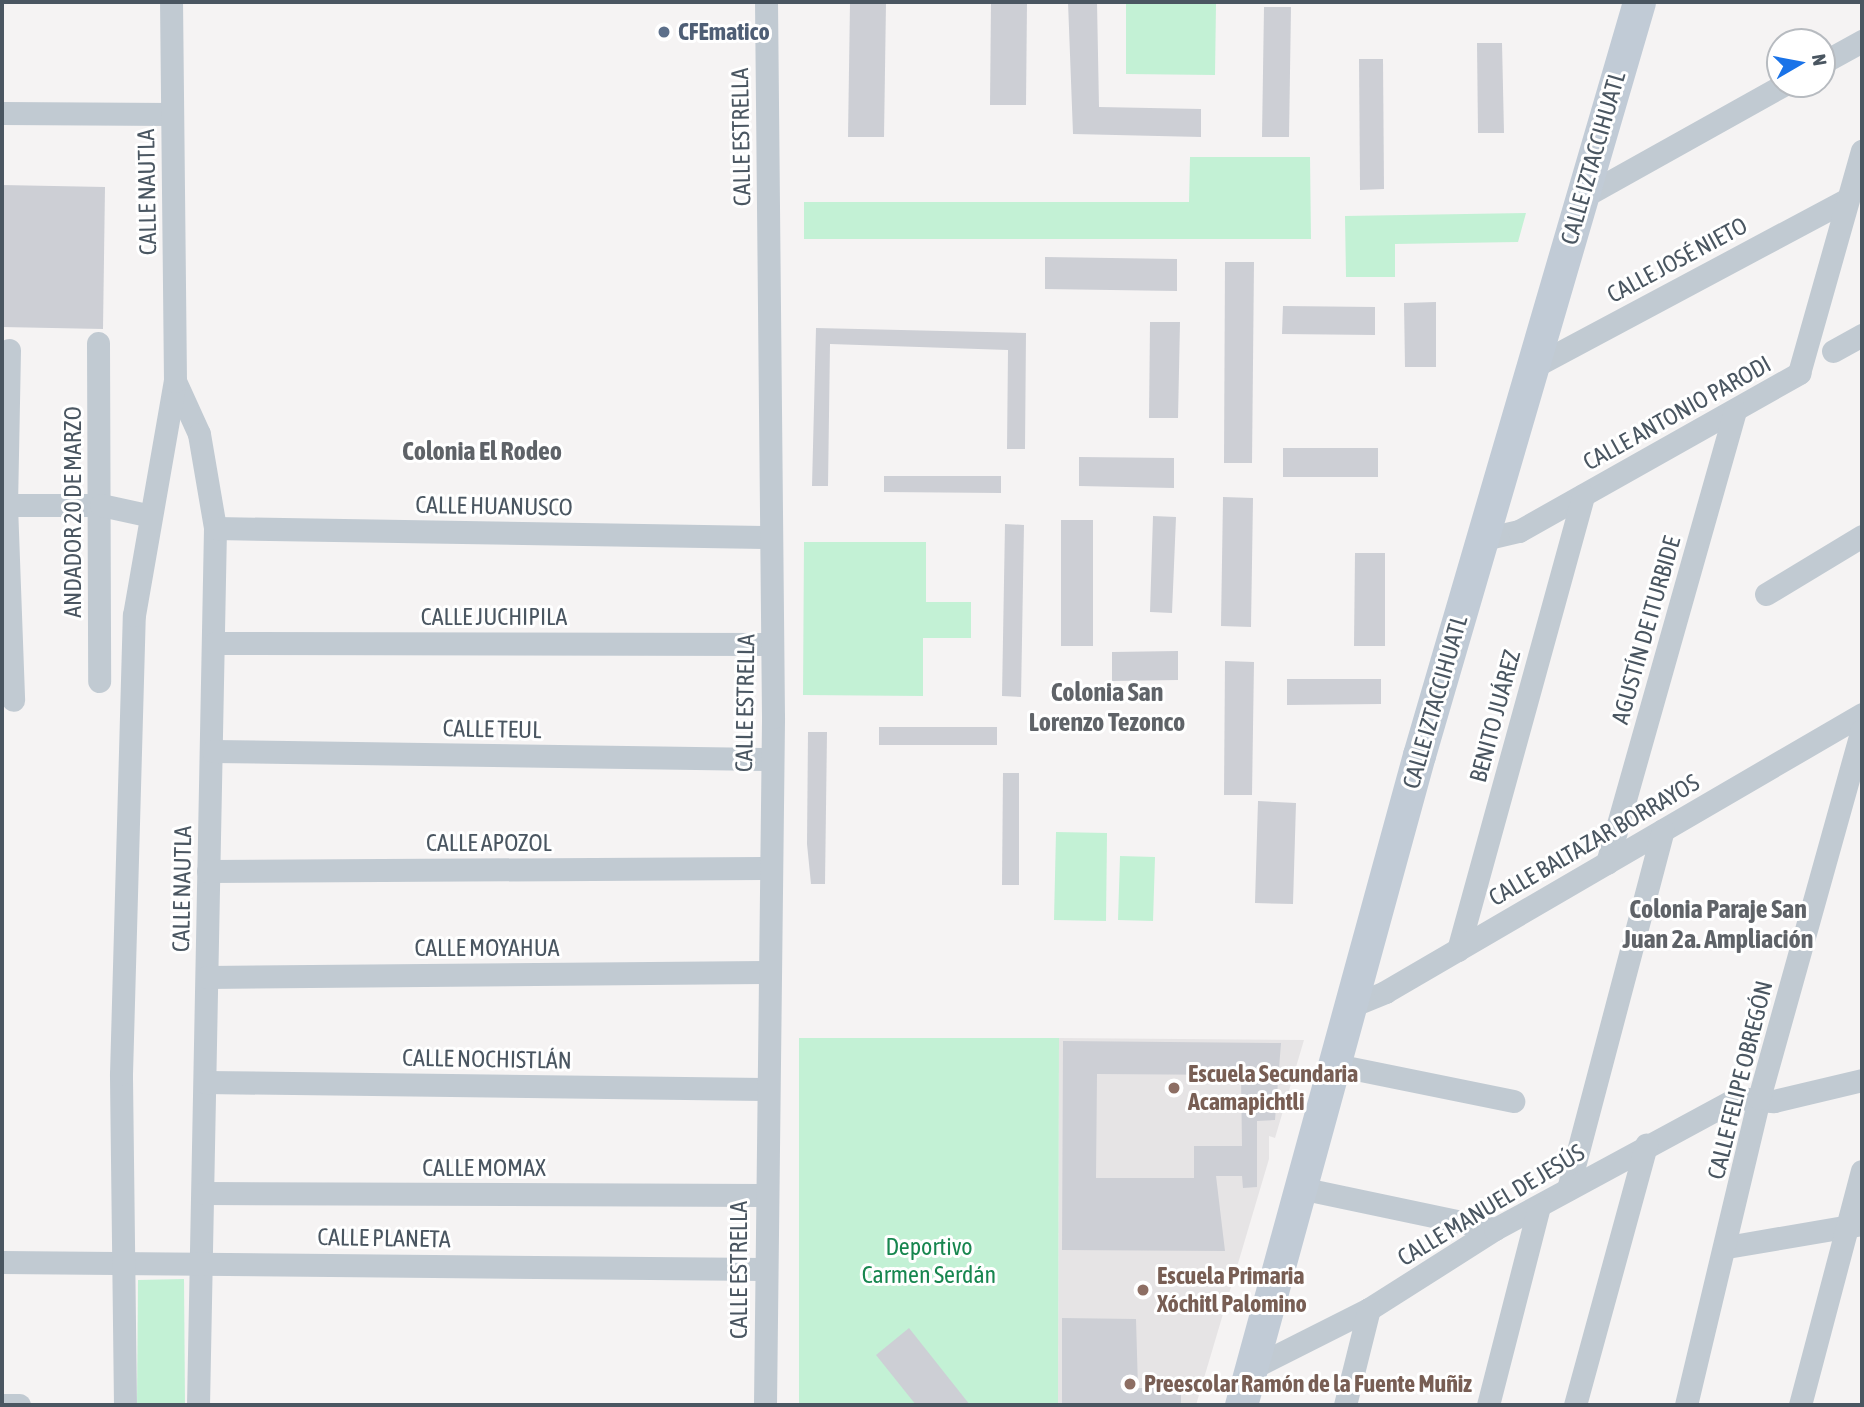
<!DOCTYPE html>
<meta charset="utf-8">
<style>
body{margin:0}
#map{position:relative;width:1864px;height:1407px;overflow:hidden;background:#f5f3f3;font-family:"Asap Condensed",sans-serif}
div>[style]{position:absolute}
.education>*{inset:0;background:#e6e4e5}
.green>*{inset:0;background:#c3f1d5}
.building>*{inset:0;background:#cdcfd5}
.street>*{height:23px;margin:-11.5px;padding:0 11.5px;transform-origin:11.5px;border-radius:11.5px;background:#c1cad2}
.secondary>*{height:33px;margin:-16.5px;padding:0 16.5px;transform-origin:16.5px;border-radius:16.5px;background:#c1cbd6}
.dots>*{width:19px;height:19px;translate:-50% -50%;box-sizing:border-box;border:4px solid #fff;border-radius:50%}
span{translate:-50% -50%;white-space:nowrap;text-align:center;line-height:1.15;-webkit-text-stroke:6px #fff;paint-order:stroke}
.service-label{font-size:24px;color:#4e5e75;font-weight:700}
.left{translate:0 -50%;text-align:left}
.street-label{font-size:24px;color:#4a5661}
.education-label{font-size:24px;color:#785e54;font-weight:700}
.park-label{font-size:24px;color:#17864f}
.neighbourhood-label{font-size:26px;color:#5f6368;font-weight:700}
.frame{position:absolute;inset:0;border:4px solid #4a5661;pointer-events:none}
.north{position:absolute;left:1766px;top:28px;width:70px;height:70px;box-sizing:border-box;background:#fff;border:2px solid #b7bbc0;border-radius:50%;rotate:80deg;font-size:19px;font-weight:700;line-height:28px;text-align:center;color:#4a5661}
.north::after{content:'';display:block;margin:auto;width:24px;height:32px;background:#1a73e8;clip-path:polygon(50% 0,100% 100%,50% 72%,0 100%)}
</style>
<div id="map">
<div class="education">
<i style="clip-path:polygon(1059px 1038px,1304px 1040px,1275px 1138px,1269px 1136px,1269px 1159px,1196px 1405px,1058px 1405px)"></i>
</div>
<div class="green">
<i style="clip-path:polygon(1126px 3px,1216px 4px,1215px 75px,1126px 74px)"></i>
<i style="clip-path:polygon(1190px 157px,1310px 157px,1311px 239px,804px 239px,804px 202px,1189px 202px)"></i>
<i style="clip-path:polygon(1526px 213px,1518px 242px,1395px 244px,1395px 277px,1346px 277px,1345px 216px)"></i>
<i style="clip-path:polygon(804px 542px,926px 542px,926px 602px,971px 602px,971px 638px,923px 638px,923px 696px,803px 695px)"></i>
<i style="clip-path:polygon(1056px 832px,1107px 833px,1106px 921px,1054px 920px)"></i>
<i style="clip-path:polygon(1120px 856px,1155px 857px,1153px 921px,1118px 920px)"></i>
<i style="clip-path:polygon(799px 1038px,1059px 1038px,1058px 1405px,799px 1405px)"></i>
<i style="clip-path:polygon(184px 1279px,185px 1405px,137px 1405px,138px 1280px)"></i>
</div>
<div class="building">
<i style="clip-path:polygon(850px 2px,886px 2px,884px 137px,848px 137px)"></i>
<i style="clip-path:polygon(991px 2px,1027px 2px,1026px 105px,990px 105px)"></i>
<i style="clip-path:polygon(1068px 2px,1097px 2px,1099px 107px,1201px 109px,1201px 137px,1073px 134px)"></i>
<i style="clip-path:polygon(1264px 7px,1291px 7px,1289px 137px,1262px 137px)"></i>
<i style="clip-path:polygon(1477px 43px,1502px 43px,1504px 133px,1478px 133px)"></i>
<i style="clip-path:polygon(1359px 59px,1383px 59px,1384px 189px,1360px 190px)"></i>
<i style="clip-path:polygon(2px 185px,105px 187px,103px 329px,2px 327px)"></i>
<i style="clip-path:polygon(1045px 257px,1177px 259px,1177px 291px,1045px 289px)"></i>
<i style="clip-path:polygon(1225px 262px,1254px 262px,1252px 463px,1224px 463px)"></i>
<i style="clip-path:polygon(1436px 302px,1436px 367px,1405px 367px,1404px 303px)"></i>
<i style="clip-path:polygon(1283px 306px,1375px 307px,1375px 335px,1282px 334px)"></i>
<i style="clip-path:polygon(1150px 322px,1180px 322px,1178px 418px,1149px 418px)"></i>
<i style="clip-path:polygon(816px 328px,1026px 333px,1025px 449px,1007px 449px,1008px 350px,830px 344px,828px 486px,812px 486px)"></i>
<i style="clip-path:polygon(1283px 448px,1378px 448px,1378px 477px,1283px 477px)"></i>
<i style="clip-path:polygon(1079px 457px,1174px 458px,1174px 488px,1079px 486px)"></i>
<i style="clip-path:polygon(884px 476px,1001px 476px,1001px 493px,884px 492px)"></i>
<i style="clip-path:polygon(1223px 497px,1253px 498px,1251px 627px,1221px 626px)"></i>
<i style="clip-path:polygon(1153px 516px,1176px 517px,1172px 613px,1150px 612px)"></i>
<i style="clip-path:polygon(1061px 520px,1093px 520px,1093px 646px,1061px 646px)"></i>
<i style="clip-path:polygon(1005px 524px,1024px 525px,1021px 697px,1002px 696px)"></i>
<i style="clip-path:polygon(1355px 553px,1385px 553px,1385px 646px,1354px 646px)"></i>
<i style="clip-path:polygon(1178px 651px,1178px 680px,1112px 681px,1112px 652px)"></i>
<i style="clip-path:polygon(1225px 661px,1254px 662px,1252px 795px,1224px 795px)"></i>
<i style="clip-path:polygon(1287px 679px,1381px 679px,1381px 704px,1287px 705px)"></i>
<i style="clip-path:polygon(879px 727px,997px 727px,997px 745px,879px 745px)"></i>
<i style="clip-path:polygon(808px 732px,827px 732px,825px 884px,811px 884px,807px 844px)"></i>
<i style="clip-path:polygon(1003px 773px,1019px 773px,1019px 885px,1002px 885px)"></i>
<i style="clip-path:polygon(1258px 801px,1296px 803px,1293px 904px,1255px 903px)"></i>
<i style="clip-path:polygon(evenodd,1063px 1041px,1281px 1043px,1275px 1120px,1257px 1121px,1257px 1187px,1243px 1188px,1242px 1176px,1216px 1176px,1225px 1251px,1062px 1250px,1063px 1041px,1097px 1074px,1241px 1075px,1242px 1146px,1194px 1146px,1194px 1178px,1096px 1178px,1097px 1074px)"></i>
<i style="clip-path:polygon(1062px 1318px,1136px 1319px,1138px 1388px,1181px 1388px,1181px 1405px,1062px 1405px)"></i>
<i style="clip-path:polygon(909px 1328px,970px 1405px,916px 1405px,876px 1355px)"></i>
</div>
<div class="street">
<i style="left:1822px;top:63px;width:46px;rotate:-28.8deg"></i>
<i style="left:2px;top:113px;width:170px;rotate:0.3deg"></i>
<i style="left:1581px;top:198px;width:234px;rotate:-29.2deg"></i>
<i style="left:98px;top:343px;width:338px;rotate:89.8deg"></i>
<i style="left:9px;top:350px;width:155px;rotate:91.1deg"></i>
<i style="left:6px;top:505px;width:195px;rotate:87.9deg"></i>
<i style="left:1833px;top:351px;width:33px;rotate:-29deg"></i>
<i style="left:1533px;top:367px;width:355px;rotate:-28.1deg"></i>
<i style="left:175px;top:381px;width:58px;rotate:65.6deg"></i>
<i style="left:199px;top:434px;width:95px;rotate:80.3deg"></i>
<i style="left:215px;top:528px;width:877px;rotate:91.11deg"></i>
<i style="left:2px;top:505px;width:99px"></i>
<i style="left:101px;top:505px;width:47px;rotate:12.3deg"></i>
<i style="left:215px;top:528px;width:556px;rotate:0.93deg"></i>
<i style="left:1484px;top:539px;width:36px;rotate:-13deg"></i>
<i style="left:1519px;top:531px;width:322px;rotate:-29.4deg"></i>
<i style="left:1799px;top:373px;width:231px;rotate:-74.2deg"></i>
<i style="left:1766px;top:594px;width:112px;rotate:-31.1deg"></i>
<i style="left:215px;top:643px;width:557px;rotate:0.1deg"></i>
<i style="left:213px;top:751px;width:558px;rotate:0.82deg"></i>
<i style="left:1607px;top:863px;width:470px;rotate:-74.2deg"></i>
<i style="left:208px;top:871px;width:562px;rotate:-0.31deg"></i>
<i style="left:1458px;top:950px;width:472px;rotate:-74.6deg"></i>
<i style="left:207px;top:977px;width:562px;rotate:-0.51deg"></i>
<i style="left:1351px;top:1006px;width:37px;rotate:-22deg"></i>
<i style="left:1385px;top:992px;width:552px;rotate:-30.23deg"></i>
<i style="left:1336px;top:1065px;width:181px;rotate:11.5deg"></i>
<i style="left:205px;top:1082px;width:563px;rotate:0.71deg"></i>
<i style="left:1300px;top:1188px;width:199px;rotate:11.9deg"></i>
<i style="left:1568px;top:1189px;width:371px;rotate:-75.2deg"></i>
<i style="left:204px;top:1193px;width:561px;rotate:0.2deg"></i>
<i style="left:1727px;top:1247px;width:136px;rotate:-9.7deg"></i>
<i style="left:2px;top:1262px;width:763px;rotate:0.53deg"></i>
<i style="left:1252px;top:1368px;width:131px;rotate:-26.8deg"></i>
<i style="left:1369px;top:1309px;width:149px;rotate:-32.4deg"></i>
<i style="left:1495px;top:1229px;width:275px;rotate:-28.4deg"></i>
<i style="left:1737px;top:1098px;width:37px;rotate:5deg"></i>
<i style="left:1774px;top:1101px;width:90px;rotate:-13.4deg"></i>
<i style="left:2px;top:1405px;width:17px"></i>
<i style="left:125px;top:1405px;width:331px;rotate:-90.7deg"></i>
<i style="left:121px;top:1074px;width:459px;rotate:-88.4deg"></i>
<i style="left:134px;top:615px;width:238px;rotate:-80.1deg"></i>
<i style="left:175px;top:381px;width:379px;rotate:-90.6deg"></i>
<i style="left:765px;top:1405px;width:688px;rotate:-89.33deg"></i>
<i style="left:773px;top:717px;width:715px;rotate:-90.56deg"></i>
<i style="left:1345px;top:1405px;width:99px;rotate:-76deg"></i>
<i style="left:1488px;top:1405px;width:205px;rotate:-75.6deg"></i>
<i style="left:1575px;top:1405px;width:270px;rotate:-74.7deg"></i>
<i style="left:1686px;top:1405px;width:316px;rotate:-76.6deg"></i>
<i style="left:1759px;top:1098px;width:382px;rotate:-74.4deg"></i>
<i style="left:1800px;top:1405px;width:242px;rotate:-75.2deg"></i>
</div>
<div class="secondary">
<i style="left:1241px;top:1405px;width:674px;rotate:-74.69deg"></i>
<i style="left:1419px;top:755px;width:784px;rotate:-73.71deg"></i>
</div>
<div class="dots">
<i style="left:664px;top:32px;background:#5c6f8a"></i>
<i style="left:1174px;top:1088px;background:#8d6e63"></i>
<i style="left:1143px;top:1290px;background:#8d6e63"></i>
<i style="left:1130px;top:1384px;background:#8d6e63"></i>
</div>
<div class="service-label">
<span class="left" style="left:678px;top:32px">CFEmatico</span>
</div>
<div class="street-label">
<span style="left:741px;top:137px;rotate:-91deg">CALLE ESTRELLA</span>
<span style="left:1593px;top:158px;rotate:-74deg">CALLE IZTACCIHUATL</span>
<span style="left:147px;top:192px;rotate:-91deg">CALLE NAUTLA</span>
<span style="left:1677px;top:260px;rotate:-28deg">CALLE JOSÉ NIETO</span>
<span style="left:1677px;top:413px;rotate:-29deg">CALLE ANTONIO PARODI</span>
<span style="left:494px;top:506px;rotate:1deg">CALLE HUANUSCO</span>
<span style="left:73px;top:512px;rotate:-90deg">ANDADOR 20 DE MARZO</span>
<span style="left:494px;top:617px">CALLE JUCHIPILA</span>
<span style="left:1646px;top:630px;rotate:-74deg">AGUSTÍN DE ITURBIDE</span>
<span style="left:1435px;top:702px;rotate:-74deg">CALLE IZTACCIHUATL</span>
<span style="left:745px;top:703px;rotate:-89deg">CALLE ESTRELLA</span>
<span style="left:1495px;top:716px;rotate:-75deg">BENITO JUÁREZ</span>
<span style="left:492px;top:729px;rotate:1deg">CALLE TEUL</span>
<span style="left:1594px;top:840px;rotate:-30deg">CALLE BALTAZAR BORRAYOS</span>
<span style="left:489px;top:843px">CALLE APOZOL</span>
<span style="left:182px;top:889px;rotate:-89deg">CALLE NAUTLA</span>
<span style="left:487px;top:948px">CALLE MOYAHUA</span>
<span style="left:487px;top:1059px;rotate:1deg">CALLE NOCHISTLÁN</span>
<span style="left:1740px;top:1080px;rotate:-76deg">CALLE FELIPE OBREGÓN</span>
<span style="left:484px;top:1168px">CALLE MOMAX</span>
<span style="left:1491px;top:1205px;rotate:-31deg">CALLE MANUEL DE JESÚS</span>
<span style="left:384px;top:1238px;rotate:1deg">CALLE PLANETA</span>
<span style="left:739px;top:1270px;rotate:-90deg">CALLE ESTRELLA</span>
</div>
<div class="education-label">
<span class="left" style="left:1188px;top:1088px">Escuela Secundaria<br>Acamapichtli</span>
<span class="left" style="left:1157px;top:1290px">Escuela Primaria<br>Xóchitl Palomino</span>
<span class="left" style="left:1144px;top:1384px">Preescolar Ramón de la Fuente Muñiz</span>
</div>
<div class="park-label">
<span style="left:929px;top:1261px">Deportivo<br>Carmen Serdán</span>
</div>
<div class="neighbourhood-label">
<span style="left:482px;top:452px">Colonia El Rodeo</span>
<span style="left:1107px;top:708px">Colonia San<br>Lorenzo Tezonco</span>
<span style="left:1718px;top:925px">Colonia Paraje San<br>Juan 2a. Ampliación</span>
</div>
<div class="frame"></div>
<div class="north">N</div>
</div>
